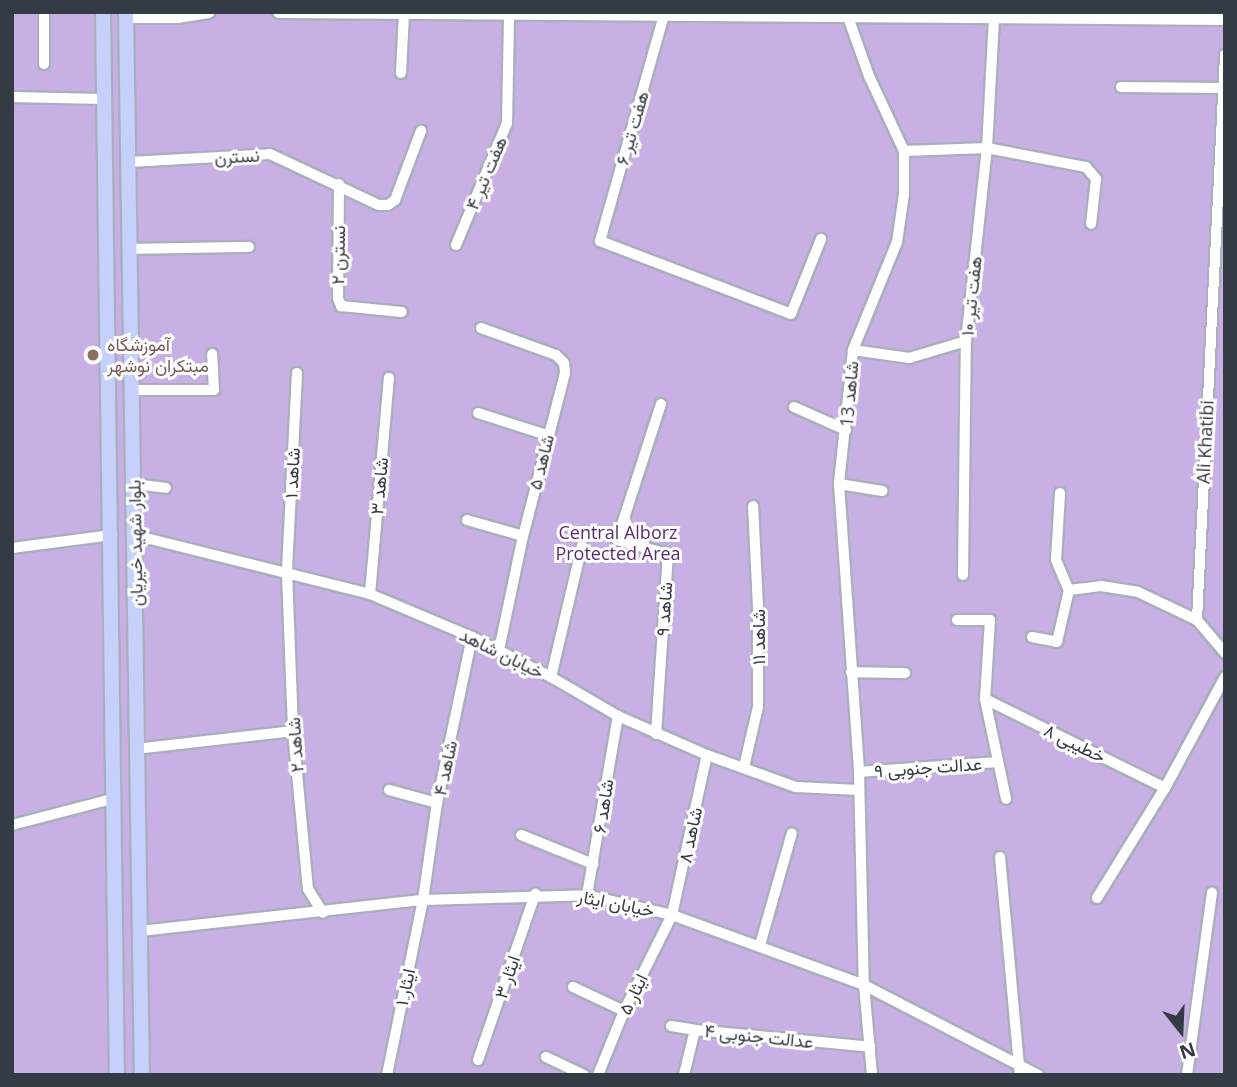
<!DOCTYPE html>
<meta charset="utf-8">
<style>
body{margin:0}
#map{position:relative;width:1237px;height:1087px;overflow:hidden;background:#e5e9f1;font-family:"Open Sans",Vazirmatn,sans-serif}
div>[style]{position:absolute}
.green>*{inset:0;background:#c9b0e4}
.roads{filter:drop-shadow(2px 0 #a9afbc) drop-shadow(-2px 0 #a9afbc) drop-shadow(0 2px #a9afbc) drop-shadow(0 -2px #a9afbc)}
.minor>*{height:10px;margin:-5px;padding:0 5px;transform-origin:5px;border-radius:5px;background:#fff}
.tertiary>*{height:12px;margin:-6px;padding:0 6px;transform-origin:6px;border-radius:6px;background:#fff}
.secondary>*{height:14px;margin:-7px;padding:0 7px;transform-origin:7px;border-radius:7px;background:#c6d1fb}
.dots>*{width:19px;height:19px;translate:-50% -50%;box-sizing:border-box;border:4px solid #fff;border-radius:50%}
span{translate:-50% -50%;white-space:nowrap;text-align:center;line-height:1.15;-webkit-text-stroke:6px #fff;paint-order:stroke}
.street-label{font-size:18px;color:#353b44}
.education-label{font-size:18px;color:#785e54}
.left{translate:0 -50%;text-align:left}
.park-label{font-size:18px;color:#592d71}
.frame{position:absolute;inset:0;border:14px solid #353b44;pointer-events:none}
.north{position:absolute;left:1146px;top:996px;width:70px;height:70px;-webkit-text-stroke:5px #fff;paint-order:stroke;rotate:162deg;font-size:19px;font-weight:700;line-height:28px;text-align:center;color:#353b44}
.north::after{content:'';display:block;margin:auto;width:24px;height:32px;background:#353b44;clip-path:polygon(50% 0,100% 100%,50% 72%,0 100%)}
</style>
<div id="map">
<div class="green">
<i style="clip-path:polygon(12px 12px,1225px 12px,1225px 1075px,12px 1075px)"></i>
</div>
<div class="roads">
<div class="minor">
<i style="left:664px;top:15px;width:235px;rotate:105.8deg"></i>
<i style="left:600px;top:241px;width:204px;rotate:20.9deg"></i>
<i style="left:791px;top:314px;width:81px;rotate:-68.2deg"></i>
<i style="left:848px;top:17px;width:63px;rotate:70.4deg"></i>
<i style="left:869px;top:76px;width:83px;rotate:65deg"></i>
<i style="left:904px;top:151px;width:43px;rotate:90deg"></i>
<i style="left:904px;top:194px;width:49px;rotate:98.3deg"></i>
<i style="left:897px;top:242px;width:117px;rotate:112.2deg"></i>
<i style="left:853px;top:350px;width:135px;rotate:96deg"></i>
<i style="left:839px;top:484px;width:289px;rotate:86deg"></i>
<i style="left:859px;top:772px;width:213px;rotate:88.7deg"></i>
<i style="left:864px;top:985px;width:90px;rotate:84.9deg"></i>
<i style="left:44px;top:64px;width:52px;rotate:-90deg"></i>
<i style="left:401px;top:73px;width:59px;rotate:-87.1deg"></i>
<i style="left:1121px;top:87px;width:102px;rotate:0.6deg"></i>
<i style="left:12px;top:97px;width:91px;rotate:1.3deg"></i>
<i style="left:904px;top:151px;width:83px;rotate:-2.1deg"></i>
<i style="left:987px;top:148px;width:101px;rotate:10.9deg"></i>
<i style="left:1086px;top:167px;width:16px;rotate:50deg"></i>
<i style="left:1096px;top:179px;width:45px;rotate:96.3deg"></i>
<i style="left:129px;top:162px;width:141px;rotate:-3.2deg"></i>
<i style="left:270px;top:154px;width:120px;rotate:25.1deg"></i>
<i style="left:379px;top:205px;width:9px"></i>
<i style="left:388px;top:205px;width:9px;rotate:-36deg"></i>
<i style="left:395px;top:200px;width:74px;rotate:-69.4deg"></i>
<i style="left:339px;top:184px;width:114px;rotate:90.5deg"></i>
<i style="left:338px;top:298px;width:9px;rotate:69deg"></i>
<i style="left:341px;top:306px;width:61px;rotate:5.6deg"></i>
<i style="left:456px;top:245px;width:132px;rotate:-67.3deg"></i>
<i style="left:507px;top:123px;width:107px;rotate:-88.9deg"></i>
<i style="left:131px;top:249px;width:118px;rotate:-1deg"></i>
<i style="left:481px;top:328px;width:80px;rotate:19.8deg"></i>
<i style="left:556px;top:355px;width:11px;rotate:45deg"></i>
<i style="left:564px;top:363px;width:10px;rotate:84deg"></i>
<i style="left:565px;top:373px;width:168px;rotate:104.4deg"></i>
<i style="left:523px;top:536px;width:116px;rotate:101.9deg"></i>
<i style="left:853px;top:350px;width:57px;rotate:8.1deg"></i>
<i style="left:909px;top:358px;width:59px;rotate:-16.6deg"></i>
<i style="left:297px;top:373px;width:200px;rotate:92.9deg"></i>
<i style="left:287px;top:573px;width:158px;rotate:87.8deg"></i>
<i style="left:293px;top:731px;width:159px;rotate:84.6deg"></i>
<i style="left:308px;top:889px;width:28px;rotate:58deg"></i>
<i style="left:134px;top:390px;width:80px"></i>
<i style="left:214px;top:390px;width:36px;rotate:-93deg"></i>
<i style="left:794px;top:407px;width:57px;rotate:23.9deg"></i>
<i style="left:478px;top:413px;width:72px;rotate:17.7deg"></i>
<i style="left:134px;top:484px;width:32px;rotate:7deg"></i>
<i style="left:839px;top:484px;width:44px;rotate:9.2deg"></i>
<i style="left:1060px;top:493px;width:67px;rotate:93.4deg"></i>
<i style="left:1056px;top:560px;width:33px;rotate:67deg"></i>
<i style="left:1069px;top:590px;width:32px;rotate:-7deg"></i>
<i style="left:1101px;top:586px;width:37px;rotate:9deg"></i>
<i style="left:1138px;top:592px;width:65px;rotate:25.4deg"></i>
<i style="left:1197px;top:620px;width:43px;rotate:49.7deg"></i>
<i style="left:467px;top:520px;width:58px;rotate:15.9deg"></i>
<i style="left:134px;top:535px;width:243px;rotate:14deg"></i>
<i style="left:370px;top:594px;width:111px;rotate:22.9deg"></i>
<i style="left:472px;top:637px;width:89px;rotate:26.9deg"></i>
<i style="left:551px;top:677px;width:78px;rotate:30.2deg"></i>
<i style="left:618px;top:716px;width:97px;rotate:23.7deg"></i>
<i style="left:707px;top:755px;width:95px;rotate:19.8deg"></i>
<i style="left:796px;top:787px;width:63px;rotate:2.7deg"></i>
<i style="left:12px;top:548px;width:101px;rotate:-7.4deg"></i>
<i style="left:963px;top:575px;width:234px;rotate:-89.3deg"></i>
<i style="left:966px;top:341px;width:194px;rotate:-83.8deg"></i>
<i style="left:987px;top:148px;width:130px;rotate:-86.9deg"></i>
<i style="left:370px;top:594px;width:217px;rotate:-85deg"></i>
<i style="left:957px;top:620px;width:33px"></i>
<i style="left:990px;top:620px;width:79px;rotate:93.6deg"></i>
<i style="left:985px;top:699px;width:102px;rotate:78.1deg"></i>
<i style="left:1197px;top:620px;width:566px;rotate:-87.16deg"></i>
<i style="left:1032px;top:637px;width:25px;rotate:11deg"></i>
<i style="left:1057px;top:642px;width:53px;rotate:-77deg"></i>
<i style="left:851px;top:672px;width:54px;rotate:1.1deg"></i>
<i style="left:551px;top:677px;width:135px;rotate:-76.7deg"></i>
<i style="left:985px;top:699px;width:201px;rotate:26.3deg"></i>
<i style="left:656px;top:734px;width:180px;rotate:-86.2deg"></i>
<i style="left:668px;top:554px;width:53px;rotate:-164.6deg"></i>
<i style="left:617px;top:540px;width:143px;rotate:-72.1deg"></i>
<i style="left:136px;top:749px;width:158px;rotate:-6.5deg"></i>
<i style="left:744px;top:767px;width:62px;rotate:-76.9deg"></i>
<i style="left:758px;top:707px;width:100px;rotate:-90deg"></i>
<i style="left:758px;top:607px;width:101px;rotate:-92.8deg"></i>
<i style="left:859px;top:772px;width:138px;rotate:-4.1deg"></i>
<i style="left:389px;top:790px;width:50px;rotate:15.2deg"></i>
<i style="left:12px;top:825px;width:103px;rotate:-14.6deg"></i>
<i style="left:521px;top:835px;width:78px;rotate:21.9deg"></i>
<i style="left:1000px;top:857px;width:219px;rotate:84.8deg"></i>
<i style="left:587px;top:895px;width:182px;rotate:-80.2deg"></i>
<i style="left:1097px;top:898px;width:129px;rotate:-58.3deg"></i>
<i style="left:1165px;top:788px;width:126px;rotate:-61.6deg"></i>
<i style="left:140px;top:931px;width:285px;rotate:-6.3deg"></i>
<i style="left:423px;top:900px;width:164px;rotate:-1.7deg"></i>
<i style="left:587px;top:895px;width:87px;rotate:13.2deg"></i>
<i style="left:672px;top:915px;width:204px;rotate:20deg"></i>
<i style="left:864px;top:985px;width:196px;rotate:27.3deg"></i>
<i style="left:760px;top:945px;width:116px;rotate:-74.1deg"></i>
<i style="left:573px;top:987px;width:56px;rotate:25.2deg"></i>
<i style="left:671px;top:1026px;width:24px;rotate:9deg"></i>
<i style="left:546px;top:1057px;width:42px;rotate:25.3deg"></i>
<i style="left:478px;top:1060px;width:176px;rotate:-71deg"></i>
<i style="left:387px;top:1075px;width:179px;rotate:-78.4deg"></i>
<i style="left:423px;top:900px;width:98px;rotate:-81.8deg"></i>
<i style="left:437px;top:803px;width:170px;rotate:-78.1deg"></i>
<i style="left:598px;top:1075px;width:69px;rotate:-67.9deg"></i>
<i style="left:624px;top:1011px;width:107px;rotate:-63.4deg"></i>
<i style="left:672px;top:915px;width:164px;rotate:-77.7deg"></i>
<i style="left:684px;top:1075px;width:46px;rotate:-76.3deg"></i>
<i style="left:695px;top:1030px;width:176px;rotate:5.5deg"></i>
<i style="left:1187px;top:1075px;width:184px;rotate:-82.2deg"></i>
</div>
<div class="tertiary">
<i style="left:279px;top:12px;width:946px;rotate:0.42deg"></i>
<i style="left:126px;top:17px;width:51px"></i>
<i style="left:177px;top:17px;width:32px;rotate:-9deg"></i>
</div>
<div class="secondary">
<i style="left:103px;top:12px;width:1063px;rotate:89.25deg"></i>
<i style="left:126px;top:12px;width:1063px;rotate:89.14deg"></i>
</div>
</div>
<div class="dots">
<i style="left:93px;top:355px;background:#8d6e63"></i>
</div>
<div class="street-label">
<span style="left:632px;top:128px;rotate:-74deg">هفت تیر ۶</span>
<span style="left:237px;top:156px;rotate:-3deg">نسترن</span>
<span style="left:486px;top:173px;rotate:-67deg">هفت تیر ۴</span>
<span style="left:338px;top:255px;rotate:-89deg">نسترن ۲</span>
<span style="left:971px;top:296px;rotate:-84deg">هفت تیر ۱۰</span>
<span style="left:849px;top:394px;rotate:-85deg">شاهد 13</span>
<span style="left:1205px;top:442px;rotate:-87deg">Ali Khatibi</span>
<span style="left:541px;top:462px;rotate:-76deg">شاهد ۵</span>
<span style="left:292px;top:473px;rotate:-87deg">شاهد ۱</span>
<span style="left:379px;top:486px;rotate:-85deg">شاهد ۳</span>
<span style="left:135px;top:543px;rotate:-91deg">بلوار شهید خیریان</span>
<span style="left:664px;top:609px;rotate:-86deg">شاهد ۹</span>
<span style="left:758px;top:637px;rotate:-90deg">شاهد ۱۱</span>
<span style="left:502px;top:653px;rotate:26deg">خیابان شاهد</span>
<span style="left:1075px;top:743px;rotate:26deg">خطیبی ۸</span>
<span style="left:295px;top:745px;rotate:-94deg">شاهد ۲</span>
<span style="left:928px;top:767px;rotate:-4deg">عدالت جنوبی ۹</span>
<span style="left:445px;top:768px;rotate:-78deg">شاهد ۴</span>
<span style="left:603px;top:806px;rotate:-81deg">شاهد ۶</span>
<span style="left:690px;top:835px;rotate:-78deg">شاهد ۸</span>
<span style="left:616px;top:903px;rotate:11deg">خیابان ایثار</span>
<span style="left:507px;top:977px;rotate:-71deg">ایثار ۳</span>
<span style="left:405px;top:987px;rotate:-78deg">ایثار ۱</span>
<span style="left:633px;top:994px;rotate:-64deg">ایثار ۵</span>
<span style="left:759px;top:1036px;rotate:6deg">عدالت جنوبی ۴</span>
</div>
<div class="education-label">
<span class="left" style="left:107px;top:355px">آموزشگاه<br>مبتکران نوشهر</span>
</div>
<div class="park-label">
<span style="left:618px;top:543px">Central Alborz<br>Protected Area</span>
</div>
<div class="frame"></div>
<div class="north">N</div>
</div>
